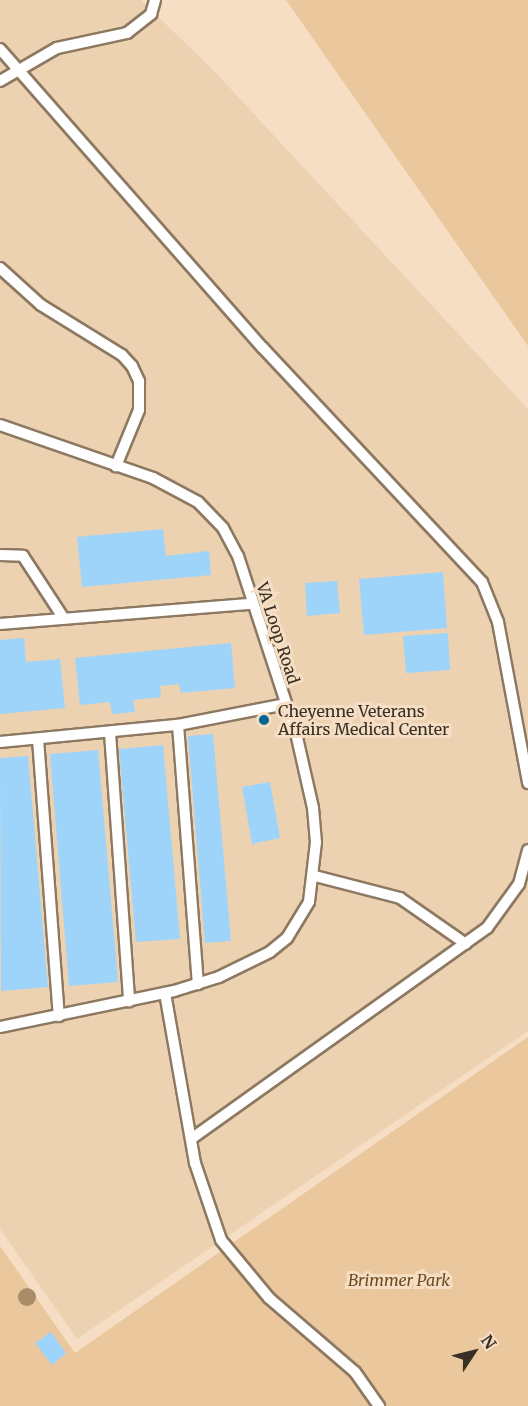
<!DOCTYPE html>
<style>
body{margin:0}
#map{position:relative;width:528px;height:1406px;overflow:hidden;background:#f5dec4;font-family:Merriweather,serif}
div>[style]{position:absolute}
.built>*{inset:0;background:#edd2b2}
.green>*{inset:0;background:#ebc79e}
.building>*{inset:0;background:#9ed4fa}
.roads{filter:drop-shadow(2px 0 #8d7961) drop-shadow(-2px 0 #8d7961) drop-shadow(0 2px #8d7961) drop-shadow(0 -2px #8d7961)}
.lane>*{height:10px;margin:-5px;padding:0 5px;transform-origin:5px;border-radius:5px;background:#fff}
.trees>*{width:18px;height:18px;margin:-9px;border-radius:50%;background:#aa8d68}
.dots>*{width:16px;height:16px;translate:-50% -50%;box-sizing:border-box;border:3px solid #f5dec4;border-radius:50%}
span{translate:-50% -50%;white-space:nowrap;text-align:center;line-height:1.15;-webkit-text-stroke:6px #f5dec4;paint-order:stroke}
.street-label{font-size:16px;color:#382f25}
.poi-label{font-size:16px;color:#382f25}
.left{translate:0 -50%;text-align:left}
.park-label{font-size:16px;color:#6d4a1d;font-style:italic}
.north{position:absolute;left:444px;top:1322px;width:60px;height:60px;-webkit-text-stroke:4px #f5dec4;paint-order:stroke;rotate:55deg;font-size:16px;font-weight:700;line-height:24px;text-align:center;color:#382f25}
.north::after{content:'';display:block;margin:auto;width:21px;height:27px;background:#382f25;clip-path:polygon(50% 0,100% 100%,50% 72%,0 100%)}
</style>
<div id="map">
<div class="built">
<i style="clip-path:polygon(0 0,141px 0,215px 72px,528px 409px,528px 1031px,77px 1339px,0 1229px)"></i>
</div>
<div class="green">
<i style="clip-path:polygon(286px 0,528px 0,528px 346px)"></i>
<i style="clip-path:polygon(528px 1037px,528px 1406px,0 1406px,0 1246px,75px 1353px)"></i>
</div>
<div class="building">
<i style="clip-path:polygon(163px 529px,166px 556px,209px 551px,211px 575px,82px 587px,77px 537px)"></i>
<i style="clip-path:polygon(443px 572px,447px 628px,364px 635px,359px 579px)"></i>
<i style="clip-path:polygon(337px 581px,340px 613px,307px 616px,305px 583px)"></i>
<i style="clip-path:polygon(448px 633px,450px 670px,406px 673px,403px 636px)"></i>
<i style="clip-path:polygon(24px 638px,26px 662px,60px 659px,65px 708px,0 714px,0 640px)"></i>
<i style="clip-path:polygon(231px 643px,235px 688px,181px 693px,179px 684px,160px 686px,161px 697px,133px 700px,135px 712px,112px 714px,110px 702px,80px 705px,75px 658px)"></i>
<i style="clip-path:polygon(213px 734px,231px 941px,205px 943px,188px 736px)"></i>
<i style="clip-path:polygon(163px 745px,180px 939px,136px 942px,119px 749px)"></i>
<i style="clip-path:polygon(98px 750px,118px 982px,69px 986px,50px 754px)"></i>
<i style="clip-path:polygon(28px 756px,48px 987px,1px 991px,0 758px)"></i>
<i style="clip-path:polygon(270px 782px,280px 838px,252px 844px,242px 787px)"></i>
<i style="clip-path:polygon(51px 1332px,66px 1353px,52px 1365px,35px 1343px)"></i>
</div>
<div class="roads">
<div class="lane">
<i style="left:0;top:49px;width:398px;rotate:48.7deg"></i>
<i style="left:263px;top:348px;width:320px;rotate:46.9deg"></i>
<i style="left:482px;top:582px;width:43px;rotate:68.2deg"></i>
<i style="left:498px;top:622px;width:164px;rotate:79.4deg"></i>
<i style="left:0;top:81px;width:66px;rotate:-30.1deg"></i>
<i style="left:57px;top:48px;width:72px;rotate:-12.1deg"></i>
<i style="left:127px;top:33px;width:31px;rotate:-38deg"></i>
<i style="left:151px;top:14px;width:15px;rotate:-74deg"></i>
<i style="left:0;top:268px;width:55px;rotate:42.1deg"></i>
<i style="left:41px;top:305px;width:95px;rotate:31.7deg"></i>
<i style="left:122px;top:355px;width:15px;rotate:48deg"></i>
<i style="left:132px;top:366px;width:17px;rotate:65deg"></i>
<i style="left:139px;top:381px;width:29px;rotate:90deg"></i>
<i style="left:139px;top:410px;width:61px;rotate:112.3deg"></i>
<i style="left:0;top:425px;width:162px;rotate:19.1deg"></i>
<i style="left:153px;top:478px;width:51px;rotate:28.1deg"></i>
<i style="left:198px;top:502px;width:36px;rotate:46deg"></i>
<i style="left:223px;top:528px;width:32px;rotate:62deg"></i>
<i style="left:238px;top:556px;width:186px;rotate:71.9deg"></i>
<i style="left:296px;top:733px;width:77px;rotate:77.2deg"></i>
<i style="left:313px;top:808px;width:34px;rotate:85deg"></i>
<i style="left:316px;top:842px;width:60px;rotate:96.7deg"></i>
<i style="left:309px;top:902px;width:42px;rotate:121.4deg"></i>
<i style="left:287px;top:938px;width:22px;rotate:141deg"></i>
<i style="left:270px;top:952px;width:57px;rotate:153.9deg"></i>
<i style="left:219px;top:977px;width:47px;rotate:162.7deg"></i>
<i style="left:174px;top:991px;width:178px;rotate:168.3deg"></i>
<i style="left:0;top:555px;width:23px;rotate:2deg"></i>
<i style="left:23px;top:556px;width:75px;rotate:56.9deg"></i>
<i style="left:0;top:624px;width:252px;rotate:-4.6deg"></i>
<i style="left:178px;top:725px;width:260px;rotate:85.6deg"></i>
<i style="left:110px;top:733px;width:269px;rotate:85.9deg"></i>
<i style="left:38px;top:739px;width:278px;rotate:85.7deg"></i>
<i style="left:0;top:742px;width:179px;rotate:-5.5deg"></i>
<i style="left:178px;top:725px;width:110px;rotate:-11deg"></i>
<i style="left:315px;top:876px;width:88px;rotate:14.5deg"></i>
<i style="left:400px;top:898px;width:80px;rotate:34.9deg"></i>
<i style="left:165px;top:993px;width:173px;rotate:80deg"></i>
<i style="left:195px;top:1163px;width:81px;rotate:71.3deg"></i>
<i style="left:221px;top:1240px;width:75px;rotate:50.4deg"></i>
<i style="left:269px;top:1298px;width:113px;rotate:40.7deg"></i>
<i style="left:355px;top:1372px;width:42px;rotate:54.8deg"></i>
<i style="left:191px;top:1139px;width:364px;rotate:-35.5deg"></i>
<i style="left:487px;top:928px;width:54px;rotate:-54deg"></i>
<i style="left:519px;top:884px;width:35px;rotate:-75deg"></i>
</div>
</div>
<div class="trees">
<i style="left:27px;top:1297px"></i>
</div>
<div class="dots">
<i style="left:264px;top:720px;background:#056696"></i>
</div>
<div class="street-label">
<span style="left:278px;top:633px;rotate:72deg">VA Loop Road</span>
</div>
<div class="poi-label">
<span class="left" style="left:278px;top:720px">Cheyenne Veterans<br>Affairs Medical Center</span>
</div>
<div class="park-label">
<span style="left:399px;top:1280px">Brimmer Park</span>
</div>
<div class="north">N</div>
</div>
